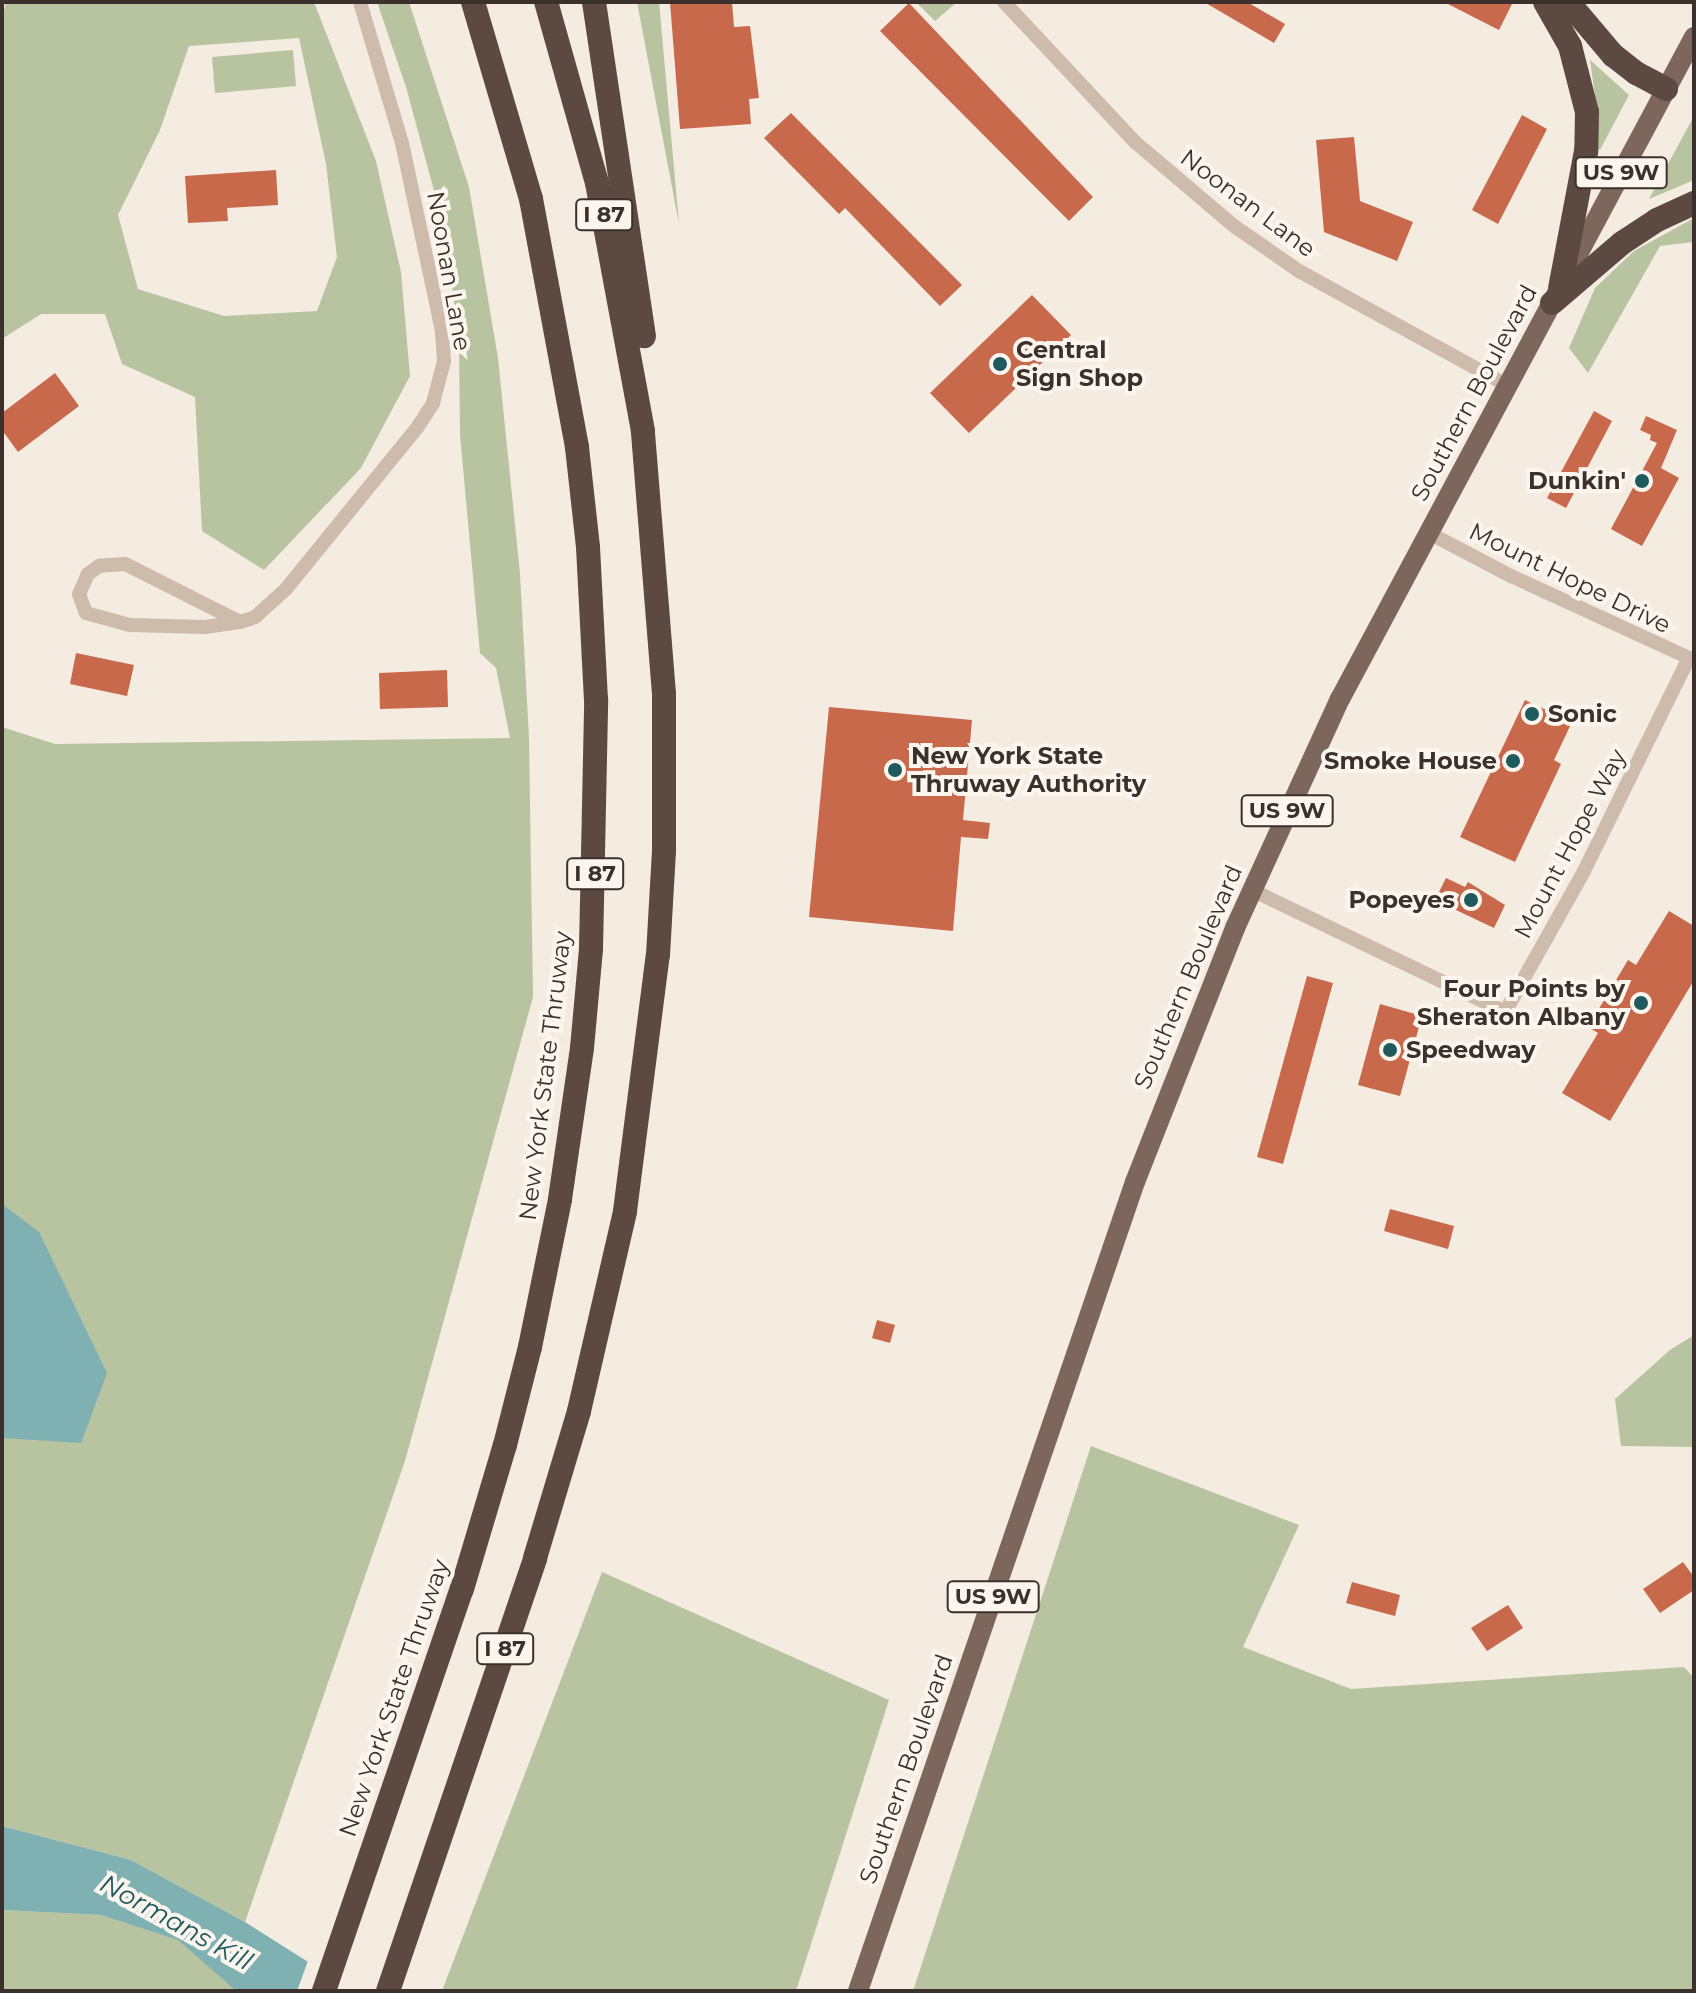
<!DOCTYPE html>
<style>
body{margin:0}
#map{position:relative;width:1696px;height:1993px;overflow:hidden;background:#f4ebe1;font-family:Montserrat,sans-serif}
div>[style]{position:absolute}
.green>*{inset:0;background:#b8c4a0}
.water>*{inset:0;background:#7fb0b2}
.pier>*{inset:0;background:#f4ebe1}
.building>*{inset:0;background:#c8694b}
.street>*{height:14px;margin:-7px;padding:0 7px;transform-origin:7px;border-radius:7px;background:#cdbbac}
.primary>*{height:20px;margin:-10px;padding:0 10px;transform-origin:10px;border-radius:10px;background:#7d675c}
.highway>*{height:24px;margin:-12px;padding:0 12px;transform-origin:12px;border-radius:12px;background:#5c4a42}
.dots>*{width:22px;height:22px;translate:-50% -50%;box-sizing:border-box;border:4px solid #fbf5ee;border-radius:50%}
span{translate:-50% -50%;white-space:nowrap;text-align:center;line-height:1.15;-webkit-text-stroke:8px #fbf5ee;paint-order:stroke}
.shield-label span{padding:2px 6px;background:#fbf5ee;border:2px solid;border-radius:6px;-webkit-text-stroke-width:0}
.shield-label{font-size:22px;color:#3b302b;font-weight:700}
.street-label{font-size:24px;color:#3b302b}
.poi-label{font-size:24px;color:#3b302b;font-weight:700}
.left{translate:0 -50%;text-align:left}
.right{translate:-100% -50%;text-align:right}
.water-label{font-size:26px;color:#1f5a5e;font-style:italic}
.frame{position:absolute;inset:0;border:4px solid #3b302b;pointer-events:none}
</style>
<div id="map">
<div class="green">
<i style="clip-path:polygon(evenodd,6px 2px,314px 2px,376px 161px,401px 272px,410px 376px,361px 468px,264px 570px,202px 531px,195px 397px,122px 364px,105px 314px,41px 314px,2px 339px,2px 19px,6px 2px,299px 38px,326px 164px,337px 257px,317px 311px,224px 316px,138px 289px,118px 215px,160px 130px,189px 46px,299px 38px)"></i>
<i style="clip-path:polygon(377px 2px,409px 2px,469px 187px,498px 358px,520px 574px,529px 738px,533px 997px,405px 1461px,245px 1922px,131px 1860px,2px 1826px,2px 727px,55px 744px,510px 738px,496px 668px,480px 653px,460px 435px,459px 343px,446px 235px,406px 87px)"></i>
<i style="clip-path:polygon(637px 2px,659px 2px,679px 224px)"></i>
<i style="clip-path:polygon(916px 2px,957px 2px,935px 21px)"></i>
<i style="clip-path:polygon(293px 50px,296px 86px,215px 93px,212px 57px)"></i>
<i style="clip-path:polygon(1590px 60px,1629px 95px,1600px 150px,1597px 148px,1598px 117px)"></i>
<i style="clip-path:polygon(1694px 116px,1694px 180px,1649px 199px)"></i>
<i style="clip-path:polygon(1694px 218px,1694px 242px,1660px 246px,1588px 373px,1569px 348px,1595px 288px,1634px 251px)"></i>
<i style="clip-path:polygon(1694px 1335px,1694px 1447px,1621px 1446px,1615px 1399px,1670px 1350px)"></i>
<i style="clip-path:polygon(1091px 1446px,1299px 1525px,1243px 1647px,1351px 1689px,1684px 1667px,1694px 1678px,1694px 1991px,913px 1991px)"></i>
<i style="clip-path:polygon(602px 1572px,889px 1700px,796px 1991px,442px 1991px)"></i>
<i style="clip-path:polygon(2px 1910px,101px 1915px,179px 1940px,236px 1991px,2px 1991px)"></i>
</div>
<div class="water">
<i style="clip-path:polygon(2px 1204px,39px 1232px,107px 1373px,81px 1443px,2px 1438px)"></i>
<i style="clip-path:polygon(2px 1826px,131px 1860px,245px 1922px,354px 1991px,236px 1991px,178px 1940px,101px 1915px,2px 1910px)"></i>
</div>
<div class="pier">
<i style="clip-path:polygon(309px 1958px,356px 1988px,358px 1991px,297px 1991px)"></i>
</div>
<div class="building">
<i style="clip-path:polygon(670px 2px,732px 2px,734px 27px,750px 26px,759px 98px,749px 99px,751px 124px,680px 129px)"></i>
<i style="clip-path:polygon(1204px 2px,1247px 2px,1285px 24px,1274px 43px)"></i>
<i style="clip-path:polygon(1444px 2px,1513px 2px,1499px 30px)"></i>
<i style="clip-path:polygon(909px 3px,1093px 197px,1069px 221px,880px 31px)"></i>
<i style="clip-path:polygon(791px 113px,962px 285px,940px 306px,845px 208px,839px 214px,764px 138px)"></i>
<i style="clip-path:polygon(1522px 115px,1547px 129px,1498px 224px,1472px 210px)"></i>
<i style="clip-path:polygon(1354px 137px,1360px 201px,1413px 222px,1397px 261px,1324px 232px,1316px 140px)"></i>
<i style="clip-path:polygon(276px 170px,278px 205px,227px 208px,228px 221px,188px 223px,185px 176px)"></i>
<i style="clip-path:polygon(1032px 295px,1071px 335px,969px 433px,930px 393px)"></i>
<i style="clip-path:polygon(55px 373px,79px 406px,18px 452px,2px 430px,2px 413px)"></i>
<i style="clip-path:polygon(1594px 411px,1612px 421px,1566px 508px,1547px 498px)"></i>
<i style="clip-path:polygon(1646px 416px,1677px 430px,1661px 468px,1679px 478px,1642px 546px,1611px 529px,1657px 443px,1650px 440px,1651px 435px,1640px 430px)"></i>
<i style="clip-path:polygon(76px 653px,134px 665px,127px 696px,70px 684px)"></i>
<i style="clip-path:polygon(447px 670px,448px 707px,380px 709px,379px 673px)"></i>
<i style="clip-path:polygon(1525px 700px,1572px 722px,1554px 760px,1561px 764px,1515px 862px,1460px 837px)"></i>
<i style="clip-path:polygon(829px 707px,972px 720px,963px 820px,990px 823px,988px 839px,961px 837px,953px 931px,809px 917px)"></i>
<i style="clip-path:polygon(1446px 878px,1465px 887px,1468px 882px,1505px 905px,1494px 928px,1456px 910px,1457px 905px,1437px 896px)"></i>
<i style="clip-path:polygon(1669px 911px,1694px 926px,1694px 980px,1610px 1121px,1562px 1093px,1598px 1033px,1588px 1027px,1628px 960px,1636px 965px)"></i>
<i style="clip-path:polygon(1307px 976px,1333px 983px,1283px 1164px,1257px 1157px)"></i>
<i style="clip-path:polygon(1380px 1004px,1422px 1016px,1400px 1096px,1358px 1085px)"></i>
<i style="clip-path:polygon(1390px 1209px,1454px 1226px,1448px 1249px,1384px 1231px)"></i>
<i style="clip-path:polygon(877px 1320px,895px 1325px,890px 1343px,872px 1338px)"></i>
<i style="clip-path:polygon(1683px 1562px,1694px 1577px,1694px 1590px,1660px 1613px,1643px 1589px)"></i>
<i style="clip-path:polygon(1352px 1582px,1400px 1595px,1395px 1616px,1346px 1603px)"></i>
<i style="clip-path:polygon(1508px 1605px,1523px 1628px,1487px 1651px,1471px 1628px)"></i>
</div>
<div class="street">
<i style="left:1004px;top:2px;width:192px;rotate:46.9deg"></i>
<i style="left:1135px;top:142px;width:130px;rotate:40.3deg"></i>
<i style="left:1234px;top:226px;width:79px;rotate:34.7deg"></i>
<i style="left:1299px;top:271px;width:239px;rotate:28.8deg"></i>
<i style="left:1429px;top:533px;width:93px;rotate:27.7deg"></i>
<i style="left:1511px;top:576px;width:201px;rotate:24.7deg"></i>
<i style="left:240px;top:622px;width:129px;rotate:-153.2deg"></i>
<i style="left:125px;top:564px;width:26px;rotate:176deg"></i>
<i style="left:99px;top:566px;width:14px;rotate:144deg"></i>
<i style="left:88px;top:574px;width:22px;rotate:114deg"></i>
<i style="left:79px;top:594px;width:20px;rotate:70deg"></i>
<i style="left:86px;top:613px;width:46px;rotate:15.3deg"></i>
<i style="left:130px;top:625px;width:75px;rotate:1.5deg"></i>
<i style="left:205px;top:627px;width:35px;rotate:-8deg"></i>
<i style="left:240px;top:622px;width:16px;rotate:-18deg"></i>
<i style="left:255px;top:617px;width:42px;rotate:-42.1deg"></i>
<i style="left:286px;top:589px;width:208px;rotate:-50.9deg"></i>
<i style="left:417px;top:428px;width:30px;rotate:-57deg"></i>
<i style="left:433px;top:403px;width:43px;rotate:-75.3deg"></i>
<i style="left:444px;top:361px;width:30px;rotate:-94deg"></i>
<i style="left:442px;top:331px;width:192px;rotate:-102deg"></i>
<i style="left:402px;top:143px;width:147px;rotate:-106.6deg"></i>
<i style="left:1252px;top:890px;width:281px;rotate:25.7deg"></i>
<i style="left:1505px;top:1012px;width:162px;rotate:-60.7deg"></i>
<i style="left:1584px;top:871px;width:237px;rotate:-63.8deg"></i>
</div>
<div class="primary">
<i style="left:858px;top:1991px;width:855px;rotate:-71.1deg"></i>
<i style="left:1135px;top:1182px;width:273px;rotate:-68.5deg"></i>
<i style="left:1235px;top:928px;width:252px;rotate:-65.4deg"></i>
<i style="left:1340px;top:699px;width:751px;rotate:-61.86deg"></i>
</div>
<div class="highway">
<i style="left:594px;top:2px;width:338px;rotate:81.5deg"></i>
<i style="left:1545px;top:2px;width:51px;rotate:60.4deg"></i>
<i style="left:1570px;top:46px;width:68px;rotate:75.6deg"></i>
<i style="left:1587px;top:112px;width:39px;rotate:91deg"></i>
<i style="left:1586px;top:151px;width:139px;rotate:100.7deg"></i>
<i style="left:1568px;top:2px;width:70px;rotate:49.7deg"></i>
<i style="left:1613px;top:55px;width:29px;rotate:38deg"></i>
<i style="left:1636px;top:73px;width:34px;rotate:28deg"></i>
<i style="left:1552px;top:303px;width:92px;rotate:-40.6deg"></i>
<i style="left:1622px;top:243px;width:42px;rotate:-33.3deg"></i>
<i style="left:1657px;top:220px;width:41px;rotate:-24.7deg"></i>
<i style="left:324px;top:1991px;width:425px;rotate:-71.1deg"></i>
<i style="left:462px;top:1589px;width:150px;rotate:-73.4deg"></i>
<i style="left:505px;top:1445px;width:101px;rotate:-75.7deg"></i>
<i style="left:530px;top:1347px;width:151px;rotate:-78.5deg"></i>
<i style="left:560px;top:1199px;width:153px;rotate:-81.7deg"></i>
<i style="left:582px;top:1048px;width:99px;rotate:-84.8deg"></i>
<i style="left:591px;top:949px;width:249px;rotate:-88.8deg"></i>
<i style="left:596px;top:700px;width:153px;rotate:-93deg"></i>
<i style="left:588px;top:547px;width:101px;rotate:-96.3deg"></i>
<i style="left:577px;top:447px;width:252px;rotate:-100.5deg"></i>
<i style="left:531px;top:199px;width:205px;rotate:-106.4deg"></i>
<i style="left:388px;top:1991px;width:457px;rotate:-71.2deg"></i>
<i style="left:535px;top:1558px;width:153px;rotate:-73.3deg"></i>
<i style="left:579px;top:1411px;width:205px;rotate:-77deg"></i>
<i style="left:625px;top:1211px;width:258px;rotate:-82.7deg"></i>
<i style="left:658px;top:955px;width:104px;rotate:-86.7deg"></i>
<i style="left:664px;top:851px;width:157px;rotate:-90deg"></i>
<i style="left:664px;top:694px;width:264px;rotate:-94.6deg"></i>
<i style="left:643px;top:431px;width:252px;rotate:-100.5deg"></i>
<i style="left:597px;top:183px;width:188px;rotate:-105.7deg"></i>
</div>
<div class="dots">
<i style="left:1000px;top:364px;background:#1f5a5e"></i>
<i style="left:1642px;top:481px;background:#1f5a5e"></i>
<i style="left:1532px;top:714px;background:#1f5a5e"></i>
<i style="left:1513px;top:761px;background:#1f5a5e"></i>
<i style="left:895px;top:770px;background:#1f5a5e"></i>
<i style="left:1471px;top:900px;background:#1f5a5e"></i>
<i style="left:1641px;top:1003px;background:#1f5a5e"></i>
<i style="left:1390px;top:1050px;background:#1f5a5e"></i>
</div>
<div class="shield-label">
<span style="left:1621px;top:173px">US 9W</span>
<span style="left:604px;top:215px">I 87</span>
<span style="left:1287px;top:811px">US 9W</span>
<span style="left:595px;top:874px">I 87</span>
<span style="left:993px;top:1597px">US 9W</span>
<span style="left:505px;top:1649px">I 87</span>
</div>
<div class="street-label">
<span style="left:1248px;top:203px;rotate:37deg">Noonan Lane</span>
<span style="left:449px;top:271px;rotate:80deg">Noonan Lane</span>
<span style="left:1474px;top:393px;rotate:-62deg">Southern Boulevard</span>
<span style="left:1570px;top:578px;rotate:26deg">Mount Hope Drive</span>
<span style="left:1570px;top:844px;rotate:-62deg">Mount Hope Way</span>
<span style="left:1188px;top:977px;rotate:-67deg">Southern Boulevard</span>
<span style="left:545px;top:1076px;rotate:-83deg">New York State Thruway</span>
<span style="left:394px;top:1698px;rotate:-71deg">New York State Thruway</span>
<span style="left:906px;top:1769px;rotate:-71deg">Southern Boulevard</span>
</div>
<div class="poi-label">
<span class="left" style="left:1016px;top:364px">Central<br>Sign Shop</span>
<span class="right" style="left:1626px;top:481px">Dunkin'</span>
<span class="left" style="left:1548px;top:714px">Sonic</span>
<span class="left" style="left:911px;top:770px">New York State<br>Thruway Authority</span>
<span class="right" style="left:1497px;top:761px">Smoke House</span>
<span class="right" style="left:1455px;top:900px">Popeyes</span>
<span class="right" style="left:1625px;top:1003px">Four Points by<br>Sheraton Albany</span>
<span class="left" style="left:1406px;top:1050px">Speedway</span>
</div>
<div class="water-label">
<span style="left:176px;top:1923px;rotate:29deg">Normans Kill</span>
</div>
<div class="frame"></div>
</div>
